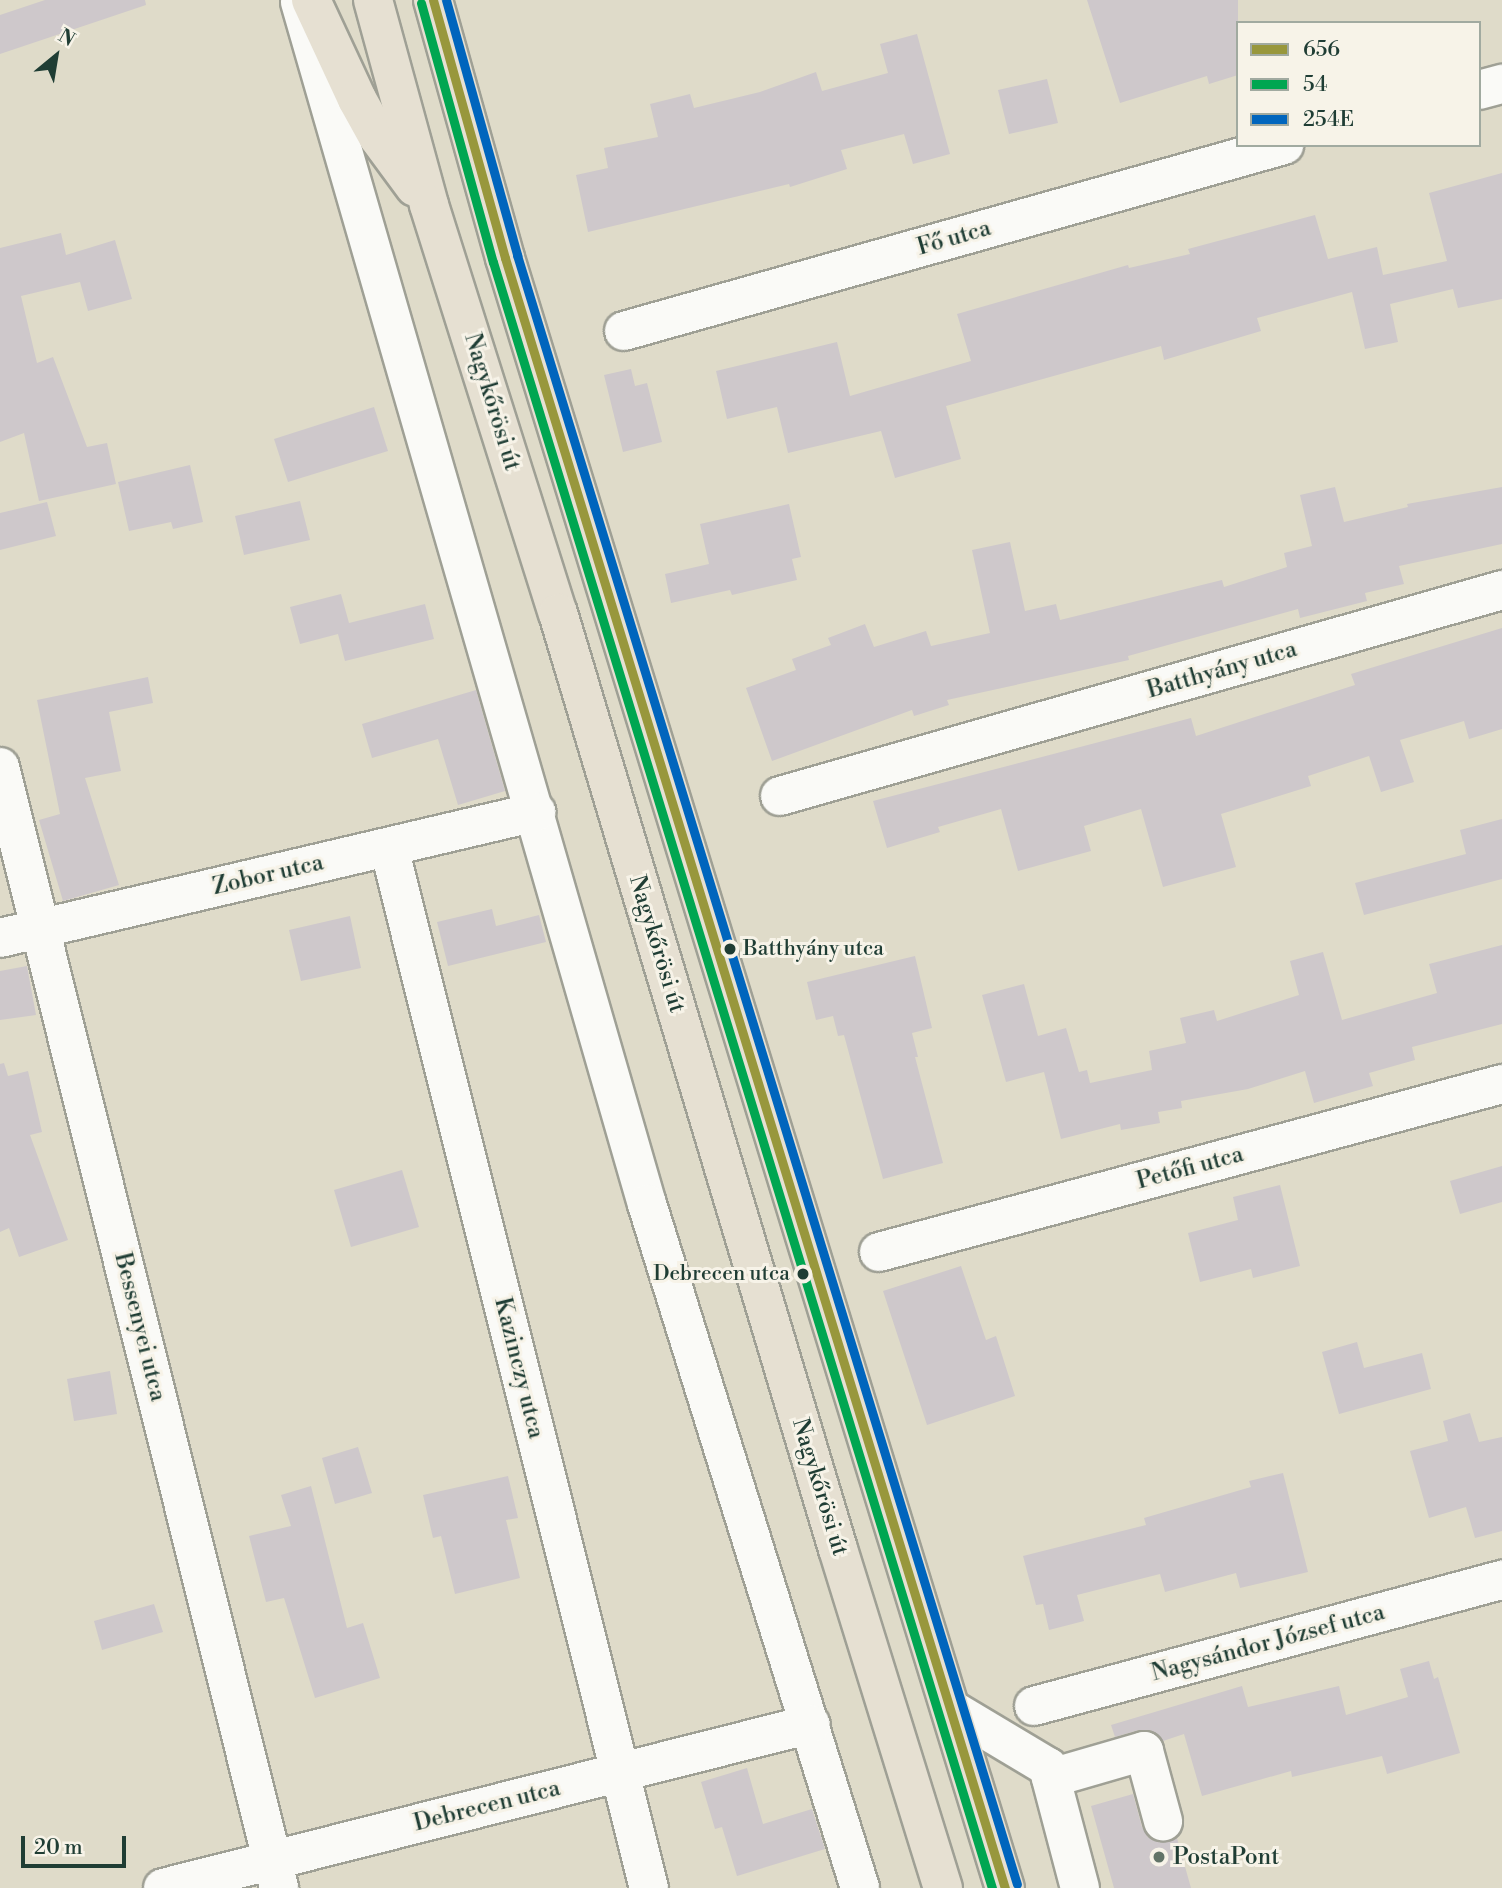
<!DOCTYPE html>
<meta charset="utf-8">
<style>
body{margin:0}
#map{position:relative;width:1502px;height:1888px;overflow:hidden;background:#dfdbc9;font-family:"Libre Bodoni",serif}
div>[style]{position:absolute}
.building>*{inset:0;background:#cec8cb}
.roads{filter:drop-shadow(2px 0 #9fa095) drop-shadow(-2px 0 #9fa095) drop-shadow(0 2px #9fa095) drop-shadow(0 -2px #9fa095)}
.minor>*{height:38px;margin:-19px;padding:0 19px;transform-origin:19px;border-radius:19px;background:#fafaf7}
.major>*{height:38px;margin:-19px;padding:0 19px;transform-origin:19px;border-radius:19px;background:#e6e0d2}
.bus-1>*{height:9px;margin:-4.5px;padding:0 4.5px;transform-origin:4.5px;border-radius:4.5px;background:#98973c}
.bus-2>*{height:9px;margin:-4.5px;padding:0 4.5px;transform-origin:4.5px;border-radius:4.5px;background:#00a651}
.bus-3>*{height:9px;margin:-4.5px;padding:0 4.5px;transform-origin:4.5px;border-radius:4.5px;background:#0065bd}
.dots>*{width:19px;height:19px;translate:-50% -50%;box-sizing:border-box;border:4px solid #f7f3e8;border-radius:50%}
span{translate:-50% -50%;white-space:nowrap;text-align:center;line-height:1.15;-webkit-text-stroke:6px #f7f3e8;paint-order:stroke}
.bus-label{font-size:21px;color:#1f3d34}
.left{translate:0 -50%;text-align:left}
.right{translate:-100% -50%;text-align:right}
.street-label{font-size:23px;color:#1f3d34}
.poi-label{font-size:23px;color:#1f3d34}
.legend{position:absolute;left:1236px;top:21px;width:245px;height:126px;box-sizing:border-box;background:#f7f3e8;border:2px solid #a1aaa0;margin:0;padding:9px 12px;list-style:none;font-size:21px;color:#1f3d34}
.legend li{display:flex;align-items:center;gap:14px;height:35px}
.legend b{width:35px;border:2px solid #a1aaa0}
.north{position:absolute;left:21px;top:21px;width:70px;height:70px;-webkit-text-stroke:5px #f7f3e8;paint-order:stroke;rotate:30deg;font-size:19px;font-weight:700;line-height:28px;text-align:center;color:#1f3d34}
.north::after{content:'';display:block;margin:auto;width:24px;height:32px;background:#1f3d34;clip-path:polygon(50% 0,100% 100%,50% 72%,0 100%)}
.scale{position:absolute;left:21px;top:1836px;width:105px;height:32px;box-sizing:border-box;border:4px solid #1f3d34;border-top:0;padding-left:9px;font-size:21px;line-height:24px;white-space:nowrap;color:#1f3d34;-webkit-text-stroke:5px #f7f3e8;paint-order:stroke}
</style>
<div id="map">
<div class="building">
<i style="clip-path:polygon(45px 0,145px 0,146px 5px,0 54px,0 15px)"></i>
<i style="clip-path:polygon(1087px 0,1238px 0,1238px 75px,1209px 84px,1207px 76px,1120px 103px)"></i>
<i style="clip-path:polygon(917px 34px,950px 154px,913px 164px,904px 134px,841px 150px,847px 169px,790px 187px,789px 184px,588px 232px,576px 175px,608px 168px,604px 148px,658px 137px,650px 104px,690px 94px,694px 108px,760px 92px,816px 72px,822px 91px,888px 73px,880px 44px)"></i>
<i style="clip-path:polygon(1047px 79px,1058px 123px,1009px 134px,998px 90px)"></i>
<i style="clip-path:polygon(1502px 173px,1502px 299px,1458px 308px,1453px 289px,1390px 304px,1398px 342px,1365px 349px,1352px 292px,1257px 318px,1261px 331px,1164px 360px,1161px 346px,946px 406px,961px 459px,895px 478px,881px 431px,788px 453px,777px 407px,727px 419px,716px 371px,837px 342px,850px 396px,971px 361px,957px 314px,1128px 265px,1129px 268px,1190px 254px,1188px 249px,1315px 215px,1328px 259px,1377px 247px,1383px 275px,1447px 261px,1429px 193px)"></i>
<i style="clip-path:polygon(61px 233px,66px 255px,115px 240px,132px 299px,88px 311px,80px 282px,21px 296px,37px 363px,53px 357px,87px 447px,107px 443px,116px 484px,39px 501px,24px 433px,0 442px,0 248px)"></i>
<i style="clip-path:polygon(631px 369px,635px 386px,647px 383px,662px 442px,623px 452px,604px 375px)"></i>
<i style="clip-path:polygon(374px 407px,388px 451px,288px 482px,274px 439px)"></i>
<i style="clip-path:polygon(190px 465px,203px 522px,173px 529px,171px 522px,129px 531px,118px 482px)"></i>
<i style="clip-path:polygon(1335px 487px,1344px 522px,1408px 507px,1407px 504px,1502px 487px,1502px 544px,1399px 566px,1404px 584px,1365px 593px,1367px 601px,1300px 618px,1298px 609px,1128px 656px,1129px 660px,947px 700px,949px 705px,914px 716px,912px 710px,772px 761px,746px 688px,796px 670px,792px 659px,831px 645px,828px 638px,865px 624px,874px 647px,926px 631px,931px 646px,990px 633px,972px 550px,1010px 542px,1025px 611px,1056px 604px,1060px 620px,1222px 580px,1224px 587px,1287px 567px,1284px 553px,1312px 546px,1300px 495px)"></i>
<i style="clip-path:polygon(300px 501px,310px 540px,244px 555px,235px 516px)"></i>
<i style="clip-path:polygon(47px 502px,56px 536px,0 550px,0 513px)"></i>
<i style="clip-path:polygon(789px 504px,801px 557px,792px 559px,797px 580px,732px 595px,730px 590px,671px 603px,665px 574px,709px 564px,700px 524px)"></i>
<i style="clip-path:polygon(341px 594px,349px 623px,425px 604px,434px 639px,345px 661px,338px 634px,300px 644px,290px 607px)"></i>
<i style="clip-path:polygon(1502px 628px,1502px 729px,1469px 739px,1464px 721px,1400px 740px,1414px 782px,1381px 792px,1369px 756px,1308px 776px,1311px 786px,1221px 814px,1236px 867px,1163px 887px,1141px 809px,1084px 826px,1091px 851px,1018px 871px,1001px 809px,938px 827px,940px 832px,887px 848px,873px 801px,1191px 718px,1196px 736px,1355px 685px,1351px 674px)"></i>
<i style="clip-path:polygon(148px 677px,153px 703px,109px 712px,121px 771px,85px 778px,119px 885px,63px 901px,39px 820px,60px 814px,37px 700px)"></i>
<i style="clip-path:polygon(476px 690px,505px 791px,458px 805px,438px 739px,372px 758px,362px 724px)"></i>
<i style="clip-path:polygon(1502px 819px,1502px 879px,1364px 915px,1355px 883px,1466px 854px,1460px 830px)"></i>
<i style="clip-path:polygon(492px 909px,496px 926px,539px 915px,546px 942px,448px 966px,437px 922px)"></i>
<i style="clip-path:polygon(350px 916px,361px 968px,301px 981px,289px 930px)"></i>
<i style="clip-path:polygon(1502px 945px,1502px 1024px,1412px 1047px,1415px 1060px,1369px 1073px,1373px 1086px,1314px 1103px,1305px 1071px,1248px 1089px,1181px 1101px,1182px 1108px,1158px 1112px,1160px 1123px,1121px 1130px,1120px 1124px,1061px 1139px,1044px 1072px,1006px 1082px,982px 995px,1024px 984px,1038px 1036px,1066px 1028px,1079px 1072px,1087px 1070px,1090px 1083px,1152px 1070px,1149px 1051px,1186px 1043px,1180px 1018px,1214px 1010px,1217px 1021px,1299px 995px,1290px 961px,1323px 952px,1342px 1020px,1437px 993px,1429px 964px)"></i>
<i style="clip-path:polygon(915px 956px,932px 1028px,912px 1033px,918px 1057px,915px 1057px,943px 1163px,883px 1179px,844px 1035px,838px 1036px,833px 1016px,816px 1020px,807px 982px)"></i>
<i style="clip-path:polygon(27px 966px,36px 1015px,0 1020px,0 971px)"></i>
<i style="clip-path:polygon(4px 1063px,8px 1076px,28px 1071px,42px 1132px,30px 1135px,68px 1240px,19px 1257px,9px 1228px,0 1232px,0 1064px)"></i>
<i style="clip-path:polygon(1502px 1166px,1502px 1202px,1460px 1214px,1450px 1181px)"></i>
<i style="clip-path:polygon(402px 1170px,419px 1227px,351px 1247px,334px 1190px)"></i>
<i style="clip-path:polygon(1280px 1185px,1300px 1266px,1253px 1278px,1251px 1269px,1200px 1282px,1188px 1233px,1238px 1220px,1233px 1197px)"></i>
<i style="clip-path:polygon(961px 1266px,986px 1340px,996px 1336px,1015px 1396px,927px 1425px,883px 1291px)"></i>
<i style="clip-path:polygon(1357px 1342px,1364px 1368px,1422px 1353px,1431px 1389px,1339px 1414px,1322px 1352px)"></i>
<i style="clip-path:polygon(110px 1371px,117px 1414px,74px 1421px,67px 1379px)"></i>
<i style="clip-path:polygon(1470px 1413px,1479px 1442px,1502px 1437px,1502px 1531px,1475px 1538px,1466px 1507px,1429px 1518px,1410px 1451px,1448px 1441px,1443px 1421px)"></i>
<i style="clip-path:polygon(358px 1447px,372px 1493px,335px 1504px,322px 1458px)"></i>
<i style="clip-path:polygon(1283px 1473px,1308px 1572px,1240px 1588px,1236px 1573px,1165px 1592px,1160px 1574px,1077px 1595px,1084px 1621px,1049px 1630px,1043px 1604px,1036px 1605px,1023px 1556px,1146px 1525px,1144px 1518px,1251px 1487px,1249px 1481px)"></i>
<i style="clip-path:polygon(508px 1476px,518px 1518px,506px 1520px,520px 1578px,455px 1594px,441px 1536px,433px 1538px,423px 1495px)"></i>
<i style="clip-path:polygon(311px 1486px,347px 1628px,363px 1623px,380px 1678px,315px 1698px,284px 1598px,266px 1602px,249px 1536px,291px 1526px,281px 1495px)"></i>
<i style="clip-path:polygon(154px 1604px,163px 1632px,102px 1650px,94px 1621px)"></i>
<i style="clip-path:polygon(1429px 1661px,1434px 1679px,1438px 1677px,1460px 1753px,1387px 1774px,1382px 1756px,1292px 1777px,1291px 1771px,1202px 1796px,1184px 1734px,1163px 1741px,1150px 1730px,1139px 1730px,1115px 1737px,1111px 1725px,1242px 1686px,1248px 1707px,1339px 1686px,1346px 1715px,1408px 1697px,1400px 1669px)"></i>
<i style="clip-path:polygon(747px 1768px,763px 1824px,812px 1809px,825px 1849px,737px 1876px,722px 1827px,715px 1829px,701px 1782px)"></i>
<i style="clip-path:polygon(1133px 1794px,1142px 1827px,1148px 1837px,1158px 1842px,1177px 1838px,1191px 1888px,1114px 1888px,1091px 1806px)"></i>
</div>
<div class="roads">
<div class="minor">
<i style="left:300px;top:2px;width:1251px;rotate:73.9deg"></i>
<i style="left:647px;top:1204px;width:716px;rotate:72.7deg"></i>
<i style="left:1479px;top:90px;width:24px;rotate:-15deg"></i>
<i style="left:624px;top:331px;width:686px;rotate:-15.74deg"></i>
<i style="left:0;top:767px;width:1155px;rotate:76.02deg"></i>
<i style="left:780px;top:796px;width:751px;rotate:-15.92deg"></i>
<i style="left:389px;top:847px;width:1073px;rotate:75.98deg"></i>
<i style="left:0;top:938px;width:551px;rotate:-13.23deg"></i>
<i style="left:879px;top:1252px;width:645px;rotate:-15.09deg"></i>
<i style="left:1034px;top:1706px;width:485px;rotate:-15.1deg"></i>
<i style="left:951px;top:1709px;width:113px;rotate:30.9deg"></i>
<i style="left:1048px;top:1767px;width:125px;rotate:75.2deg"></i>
<i style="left:1051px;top:1778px;width:97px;rotate:-16.2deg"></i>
<i style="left:1144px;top:1751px;width:73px;rotate:74.8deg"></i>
<i style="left:163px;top:1888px;width:668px;rotate:-14.2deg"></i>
</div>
<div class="major">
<i style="left:311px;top:0;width:109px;rotate:65.1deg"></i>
<i style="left:357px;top:99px;width:43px;rotate:61.1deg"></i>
<i style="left:378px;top:137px;width:62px;rotate:53.5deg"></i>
<i style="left:373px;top:0;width:213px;rotate:74.7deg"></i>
<i style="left:429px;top:205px;width:428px;rotate:72.5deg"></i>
<i style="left:558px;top:613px;width:977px;rotate:73.35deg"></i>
<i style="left:838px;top:1549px;width:355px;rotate:72.8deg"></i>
<i style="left:433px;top:0;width:268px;rotate:74.4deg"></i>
<i style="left:505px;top:258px;width:1705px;rotate:72.95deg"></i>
</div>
</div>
<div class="bus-1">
<i style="left:433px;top:0;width:268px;rotate:74.4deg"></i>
<i style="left:505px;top:258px;width:1705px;rotate:72.95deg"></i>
</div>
<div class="bus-2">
<i style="left:421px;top:3px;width:269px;rotate:74.5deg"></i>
<i style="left:493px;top:262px;width:1701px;rotate:72.94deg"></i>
</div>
<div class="bus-3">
<i style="left:446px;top:0;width:265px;rotate:74.4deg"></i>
<i style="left:517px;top:255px;width:1704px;rotate:72.94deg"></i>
</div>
<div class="dots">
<i style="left:730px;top:949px;background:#1f3d34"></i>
<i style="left:803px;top:1274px;background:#1f3d34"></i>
<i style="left:1159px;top:1857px;background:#627468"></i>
</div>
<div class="bus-label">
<span class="left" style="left:743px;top:949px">Batthyány utca</span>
<span class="right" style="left:790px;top:1274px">Debrecen utca</span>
</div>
<div class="street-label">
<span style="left:954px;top:238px;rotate:-16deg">Fő utca</span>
<span style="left:492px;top:402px;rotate:73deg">Nagykőrösi út</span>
<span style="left:1222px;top:670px;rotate:-16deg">Batthyány utca</span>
<span style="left:268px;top:875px;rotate:-13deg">Zobor utca</span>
<span style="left:657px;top:944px;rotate:73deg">Nagykőrösi út</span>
<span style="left:1190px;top:1168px;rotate:-15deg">Petőfi utca</span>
<span style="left:140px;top:1327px;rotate:76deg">Bessenyei utca</span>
<span style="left:519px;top:1368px;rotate:76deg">Kazinczy utca</span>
<span style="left:820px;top:1487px;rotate:73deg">Nagykőrösi út</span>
<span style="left:1268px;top:1643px;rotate:-15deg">Nagysándor József utca</span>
<span style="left:487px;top:1806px;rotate:-14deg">Debrecen utca</span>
</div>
<div class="poi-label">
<span class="left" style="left:1173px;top:1857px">PostaPont</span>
</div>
<ul class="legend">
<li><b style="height:9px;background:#98973c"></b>656</li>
<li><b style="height:9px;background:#00a651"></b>54</li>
<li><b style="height:9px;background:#0065bd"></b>254E</li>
</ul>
<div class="north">N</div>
<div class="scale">20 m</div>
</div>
